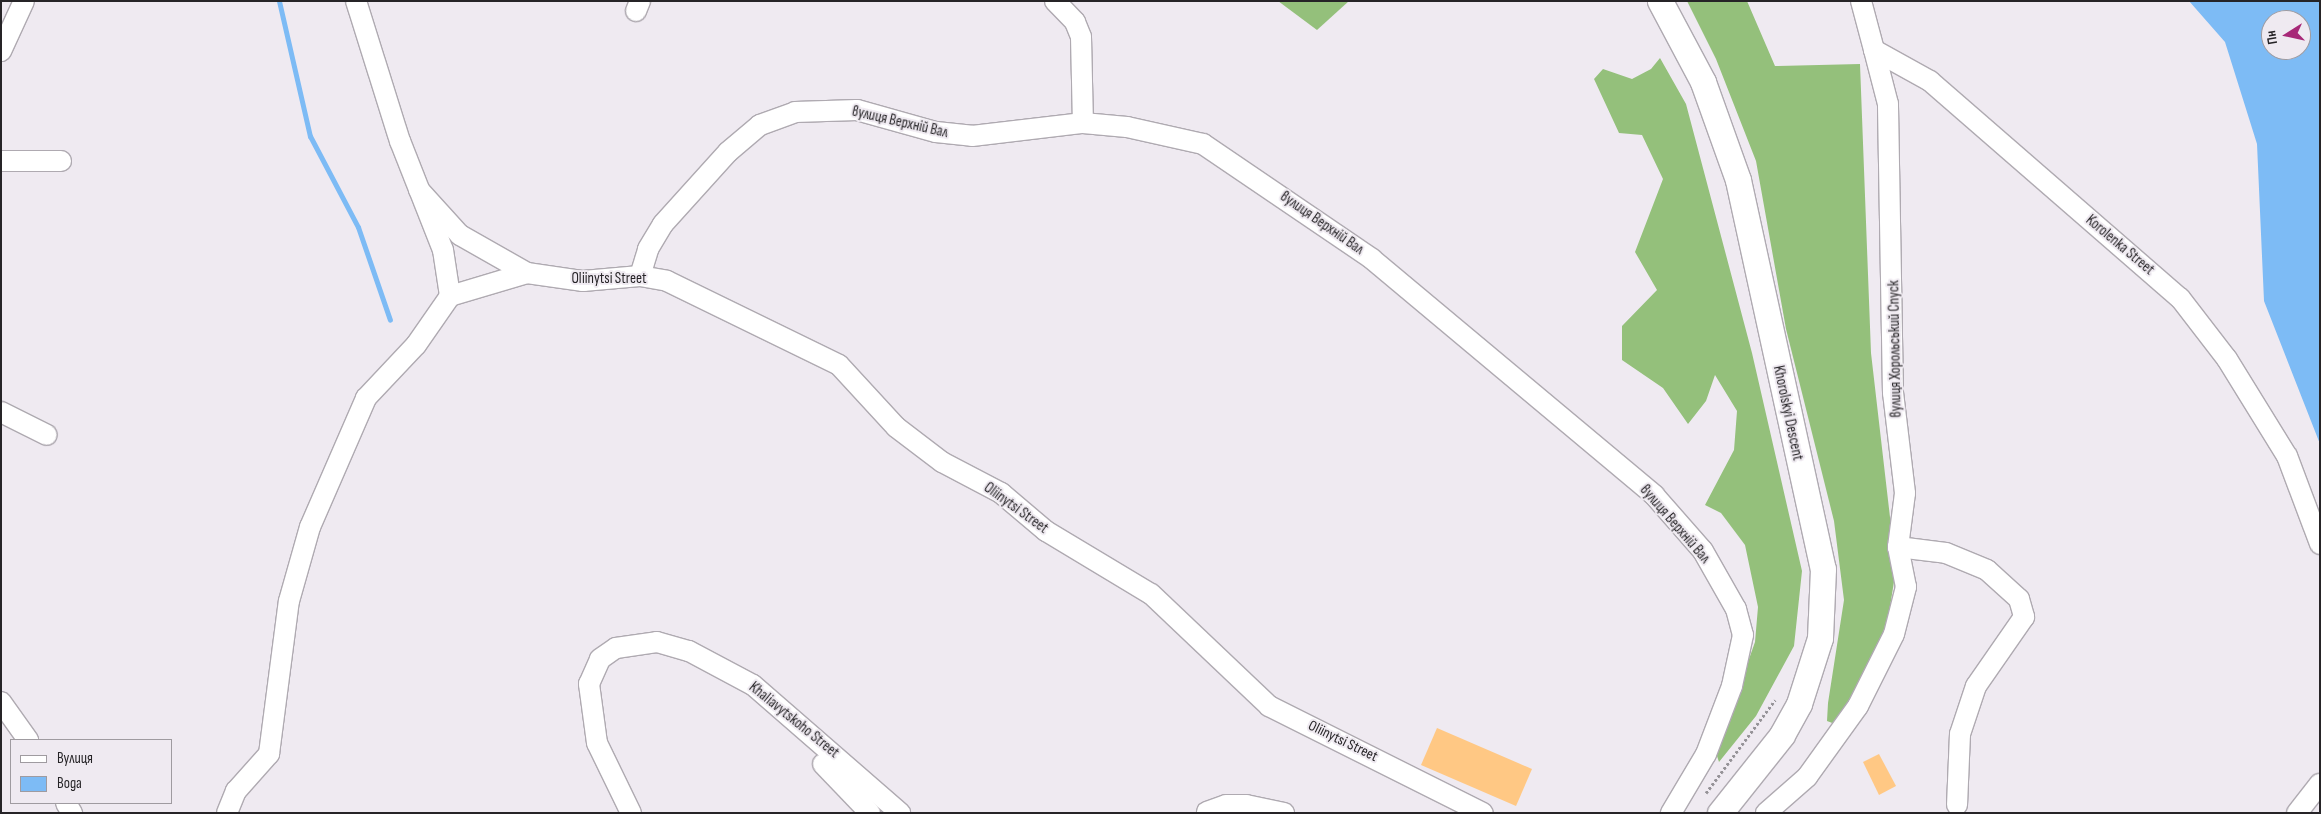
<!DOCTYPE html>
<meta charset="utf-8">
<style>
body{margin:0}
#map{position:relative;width:2321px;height:814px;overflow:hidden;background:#efeaf1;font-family:"Sofia Sans Condensed",sans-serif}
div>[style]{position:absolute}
.forest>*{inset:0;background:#94c07b}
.water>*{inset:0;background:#7dbbf5}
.stream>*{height:5px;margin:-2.5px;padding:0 2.5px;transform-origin:2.5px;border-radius:2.5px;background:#7dbbf5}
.building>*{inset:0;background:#ffc884}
.path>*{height:3px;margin-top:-1.5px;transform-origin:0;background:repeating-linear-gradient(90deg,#969398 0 2.5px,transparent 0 5px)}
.roads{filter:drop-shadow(1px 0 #afaab1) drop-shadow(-1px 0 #afaab1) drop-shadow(0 1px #afaab1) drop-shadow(0 -1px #afaab1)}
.minor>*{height:20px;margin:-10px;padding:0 10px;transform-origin:10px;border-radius:10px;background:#fff}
.major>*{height:25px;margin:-12.5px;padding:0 12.5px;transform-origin:12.5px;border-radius:12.5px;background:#fff}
span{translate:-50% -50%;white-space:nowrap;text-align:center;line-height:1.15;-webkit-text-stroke:4px #efeaf1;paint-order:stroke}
.street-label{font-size:15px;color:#262427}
.frame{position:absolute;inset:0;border:2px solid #262427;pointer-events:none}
.legend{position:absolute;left:10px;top:739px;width:162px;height:65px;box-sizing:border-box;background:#efeaf1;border:1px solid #9f9ba0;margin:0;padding:6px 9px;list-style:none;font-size:15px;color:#262427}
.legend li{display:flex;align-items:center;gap:10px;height:25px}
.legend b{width:25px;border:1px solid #9f9ba0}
.north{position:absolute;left:2261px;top:10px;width:50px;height:50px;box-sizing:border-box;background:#efeaf1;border:1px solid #9f9ba0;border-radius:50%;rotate:260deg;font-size:14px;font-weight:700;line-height:20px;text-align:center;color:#262427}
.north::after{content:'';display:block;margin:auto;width:18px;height:22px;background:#a72878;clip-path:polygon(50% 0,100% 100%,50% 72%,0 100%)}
</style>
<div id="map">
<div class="forest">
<i style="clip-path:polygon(1278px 1px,1349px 1px,1317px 30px)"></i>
<i style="clip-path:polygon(1687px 1px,1747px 1px,1775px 66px,1860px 64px,1871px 353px,1896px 569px,1886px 632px,1861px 685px,1835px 724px,1827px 721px,1828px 703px,1844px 600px,1834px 521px,1786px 329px,1756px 161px,1716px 59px)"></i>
<i style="clip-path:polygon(1660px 58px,1686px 104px,1752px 353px,1802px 571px,1794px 646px,1756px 716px,1719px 762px,1716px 753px,1755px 642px,1758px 607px,1745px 545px,1721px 513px,1705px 505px,1734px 450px,1737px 411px,1715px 375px,1706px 401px,1688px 424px,1663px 388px,1622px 360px,1622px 326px,1657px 290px,1635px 252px,1663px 179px,1642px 135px,1619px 133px,1594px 79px,1603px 69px,1632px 79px,1651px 69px)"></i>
</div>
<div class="water">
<i style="clip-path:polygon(evenodd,2189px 1px,2320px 1px,2320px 444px,2264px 301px,2257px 144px,2225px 42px,2189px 1px,2271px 20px,2301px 20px,2301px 50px,2271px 50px,2271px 20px)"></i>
</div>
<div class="stream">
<i style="left:279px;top:1px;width:139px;rotate:77.1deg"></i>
<i style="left:310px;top:136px;width:103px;rotate:62.2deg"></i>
<i style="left:358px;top:227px;width:98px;rotate:71deg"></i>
</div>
<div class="building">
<i style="clip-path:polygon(1437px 728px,1532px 769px,1516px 806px,1421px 765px)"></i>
<i style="clip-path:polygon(1879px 754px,1896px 786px,1879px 795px,1863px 762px)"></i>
</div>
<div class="path">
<i style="left:1706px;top:793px;width:116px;rotate:-53.4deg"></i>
</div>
<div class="roads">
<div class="minor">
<i style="left:356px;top:1px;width:147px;rotate:72.6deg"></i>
<i style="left:400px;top:141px;width:117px;rotate:68.5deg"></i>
<i style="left:443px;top:250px;width:47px;rotate:81.3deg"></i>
<i style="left:1055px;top:1px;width:29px;rotate:46deg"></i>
<i style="left:1075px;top:22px;width:16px;rotate:68deg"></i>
<i style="left:1081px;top:37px;width:86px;rotate:88.7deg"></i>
<i style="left:1861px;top:1px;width:51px;rotate:75.1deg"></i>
<i style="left:1874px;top:50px;width:64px;rotate:29deg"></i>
<i style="left:1930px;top:81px;width:331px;rotate:41deg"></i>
<i style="left:2180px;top:298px;width:77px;rotate:52.4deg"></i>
<i style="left:2227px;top:359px;width:114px;rotate:58.3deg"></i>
<i style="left:2287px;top:456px;width:94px;rotate:69.4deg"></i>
<i style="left:636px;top:11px;width:11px;rotate:-68deg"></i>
<i style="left:1px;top:51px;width:55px;rotate:-65.3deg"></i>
<i style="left:1px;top:161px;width:60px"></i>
<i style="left:419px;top:190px;width:61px;rotate:47.7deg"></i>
<i style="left:460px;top:235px;width:77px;rotate:29.6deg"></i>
<i style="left:527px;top:273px;width:57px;rotate:8.1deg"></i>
<i style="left:583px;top:281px;width:57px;rotate:-5deg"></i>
<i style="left:640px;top:276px;width:27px;rotate:10deg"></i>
<i style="left:667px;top:281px;width:191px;rotate:26deg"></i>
<i style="left:839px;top:365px;width:84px;rotate:47.4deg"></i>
<i style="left:896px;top:427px;width:58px;rotate:37.3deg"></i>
<i style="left:942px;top:462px;width:67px;rotate:27.7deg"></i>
<i style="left:1001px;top:493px;width:59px;rotate:40.2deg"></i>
<i style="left:1046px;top:531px;width:122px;rotate:31deg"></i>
<i style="left:1151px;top:594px;width:163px;rotate:43.5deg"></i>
<i style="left:1269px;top:706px;width:239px;rotate:26.6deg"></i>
<i style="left:640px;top:276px;width:28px;rotate:-73deg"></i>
<i style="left:648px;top:249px;width:29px;rotate:-59deg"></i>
<i style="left:663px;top:224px;width:97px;rotate:-47.9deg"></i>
<i style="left:728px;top:152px;width:42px;rotate:-40.2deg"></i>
<i style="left:760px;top:125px;width:37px;rotate:-20deg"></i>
<i style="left:795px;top:112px;width:62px;rotate:-1.8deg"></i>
<i style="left:857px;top:110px;width:82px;rotate:15.6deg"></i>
<i style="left:936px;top:132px;width:36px;rotate:6deg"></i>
<i style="left:972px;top:136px;width:112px;rotate:-6.7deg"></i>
<i style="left:1083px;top:123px;width:44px;rotate:5.2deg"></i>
<i style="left:1127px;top:127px;width:78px;rotate:12.6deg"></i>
<i style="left:1203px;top:144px;width:204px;rotate:34.2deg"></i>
<i style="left:1372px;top:259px;width:368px;rotate:39.9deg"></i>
<i style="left:1654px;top:495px;width:74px;rotate:48.8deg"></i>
<i style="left:1703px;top:551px;width:67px;rotate:60.4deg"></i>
<i style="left:1736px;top:609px;width:27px;rotate:75deg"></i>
<i style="left:1743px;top:635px;width:52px;rotate:102.2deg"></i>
<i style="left:1732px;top:686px;width:73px;rotate:110.9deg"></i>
<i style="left:1706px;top:754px;width:69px;rotate:120.7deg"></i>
<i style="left:1px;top:412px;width:51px;rotate:26.6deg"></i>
<i style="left:1898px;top:547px;width:48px;rotate:7.1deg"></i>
<i style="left:1946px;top:553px;width:44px;rotate:22.5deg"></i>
<i style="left:1987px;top:570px;width:43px;rotate:42.2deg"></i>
<i style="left:2019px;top:599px;width:19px;rotate:74deg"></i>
<i style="left:2024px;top:617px;width:84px;rotate:124.8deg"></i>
<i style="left:1976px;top:686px;width:51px;rotate:108.4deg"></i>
<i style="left:1960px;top:734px;width:71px;rotate:92.4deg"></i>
<i style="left:1px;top:702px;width:47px;rotate:54.6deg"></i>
<i style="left:823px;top:764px;width:68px;rotate:46.2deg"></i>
<i style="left:66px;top:803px;width:12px;rotate:59deg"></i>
<i style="left:1207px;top:812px;width:20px;rotate:-20deg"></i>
<i style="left:1226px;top:805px;width:20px"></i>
<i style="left:1246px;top:805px;width:39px;rotate:12deg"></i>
<i style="left:227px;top:813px;width:24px;rotate:-68deg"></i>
<i style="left:236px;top:791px;width:50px;rotate:-48.3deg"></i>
<i style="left:269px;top:754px;width:154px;rotate:-82.6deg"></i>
<i style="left:289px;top:601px;width:77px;rotate:-74.2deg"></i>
<i style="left:310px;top:527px;width:141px;rotate:-66.5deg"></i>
<i style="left:366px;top:398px;width:73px;rotate:-46.7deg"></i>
<i style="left:416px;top:345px;width:60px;rotate:-55.2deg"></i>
<i style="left:450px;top:296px;width:80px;rotate:-16.6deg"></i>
<i style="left:631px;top:813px;width:78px;rotate:-115.9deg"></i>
<i style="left:597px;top:743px;width:60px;rotate:-97.7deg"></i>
<i style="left:589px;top:684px;width:27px;rotate:-66deg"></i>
<i style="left:600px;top:659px;width:19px;rotate:-35deg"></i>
<i style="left:616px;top:648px;width:41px;rotate:-8.3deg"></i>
<i style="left:657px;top:642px;width:33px;rotate:16deg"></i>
<i style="left:689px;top:651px;width:72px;rotate:28deg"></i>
<i style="left:753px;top:685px;width:195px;rotate:41deg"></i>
<i style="left:1766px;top:813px;width:55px;rotate:-41.3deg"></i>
<i style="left:1807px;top:777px;width:87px;rotate:-54.3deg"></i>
<i style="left:1858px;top:706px;width:80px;rotate:-63.4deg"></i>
<i style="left:1894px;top:634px;width:49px;rotate:-75.7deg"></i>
<i style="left:1906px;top:587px;width:41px;rotate:-101.3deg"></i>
<i style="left:1898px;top:547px;width:54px;rotate:-82.6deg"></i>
<i style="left:1905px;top:493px;width:101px;rotate:-96.8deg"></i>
<i style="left:1893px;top:393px;width:289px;rotate:-91deg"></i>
<i style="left:1888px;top:104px;width:56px;rotate:-104.5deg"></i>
<i style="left:2297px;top:813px;width:37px;rotate:-52deg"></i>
</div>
<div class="major">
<i style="left:1660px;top:1px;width:92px;rotate:62deg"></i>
<i style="left:1703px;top:82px;width:104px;rotate:70.3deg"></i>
<i style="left:1738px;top:180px;width:398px;rotate:77.7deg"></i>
<i style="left:1823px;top:569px;width:69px;rotate:92.5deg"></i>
<i style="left:1820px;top:638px;width:69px;rotate:107.7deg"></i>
<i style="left:1799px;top:704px;width:35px;rotate:119deg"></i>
<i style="left:1782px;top:735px;width:100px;rotate:128.5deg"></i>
</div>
</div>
<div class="street-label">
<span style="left:900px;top:122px;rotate:13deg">вулиця Верхній Вал</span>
<span style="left:1322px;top:223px;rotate:35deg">вулиця Верхній Вал</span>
<span style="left:2120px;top:245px;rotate:40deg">Korolenka Street</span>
<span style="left:609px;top:279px">Oliinytsi Street</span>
<span style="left:1895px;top:349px;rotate:-91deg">вулиця Хорольський Спуск</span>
<span style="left:1788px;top:413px;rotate:78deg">Khorolskyi Descent</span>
<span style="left:1016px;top:508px;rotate:36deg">Oliinytsi Street</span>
<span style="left:1675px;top:524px;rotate:49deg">вулиця Верхній Вал</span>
<span style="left:794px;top:720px;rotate:39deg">Khaliavytskoho Street</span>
<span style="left:1343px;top:741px;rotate:26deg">Oliinytsi Street</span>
</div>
<div class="frame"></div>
<ul class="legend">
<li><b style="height:6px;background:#fff"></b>Вулиця</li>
<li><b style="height:14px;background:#7dbbf5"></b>Вода</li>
</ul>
<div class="north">Пн</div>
</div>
